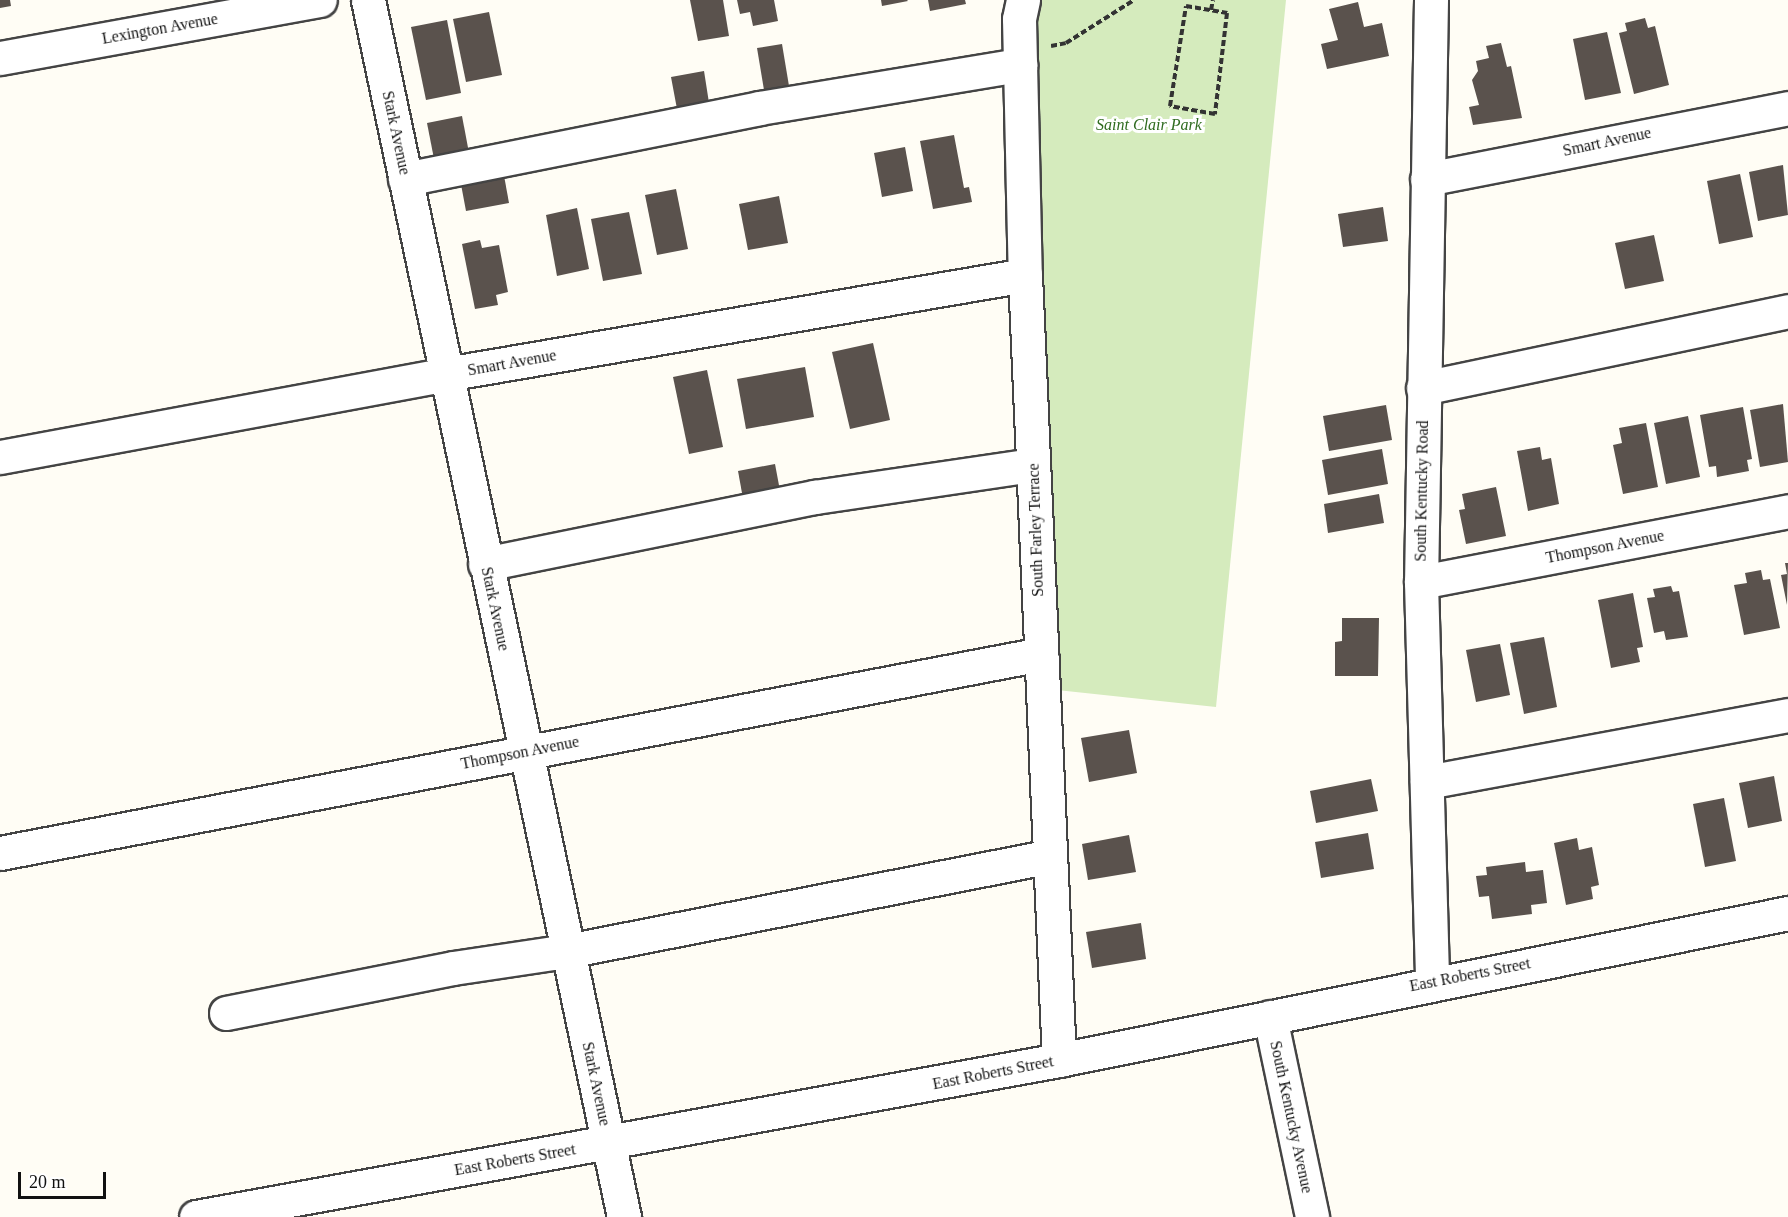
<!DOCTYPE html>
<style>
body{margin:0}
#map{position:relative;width:1788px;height:1217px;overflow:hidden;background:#fffdf5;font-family:"Times New Roman",serif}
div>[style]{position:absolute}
.green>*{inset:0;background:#d5ebbd}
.building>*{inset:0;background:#5a524d}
.path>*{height:4px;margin-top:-2px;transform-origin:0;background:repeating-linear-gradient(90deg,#333 0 6px,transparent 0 9px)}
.roads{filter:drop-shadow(2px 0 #444) drop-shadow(-2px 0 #444) drop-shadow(0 2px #444) drop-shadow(0 -2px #444)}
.minor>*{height:33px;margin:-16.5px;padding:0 16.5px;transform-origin:16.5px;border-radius:16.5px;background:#fff}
span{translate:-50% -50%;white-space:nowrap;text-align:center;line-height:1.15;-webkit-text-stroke:6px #fff;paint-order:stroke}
.street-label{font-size:16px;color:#111}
.park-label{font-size:16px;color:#2f6b1f;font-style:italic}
.scale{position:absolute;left:18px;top:1172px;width:88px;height:27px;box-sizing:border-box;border:3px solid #111;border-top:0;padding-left:8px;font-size:18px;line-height:21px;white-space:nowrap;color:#111;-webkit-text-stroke:4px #fff;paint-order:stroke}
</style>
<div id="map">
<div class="green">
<i style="clip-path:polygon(1029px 0,1286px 0,1216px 707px,1057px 690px)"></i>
</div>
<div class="building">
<i style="clip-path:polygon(0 0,10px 0,11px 6px,0 8px)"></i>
<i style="clip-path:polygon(690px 0,723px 0,729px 36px,698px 41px)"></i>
<i style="clip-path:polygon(737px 0,774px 0,778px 21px,753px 26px,750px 12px,740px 14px)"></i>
<i style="clip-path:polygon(881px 0,907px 0,908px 1px,882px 6px)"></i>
<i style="clip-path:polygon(928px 0,965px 0,966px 4px,930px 11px)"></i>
<i style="clip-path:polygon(1358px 2px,1364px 27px,1382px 23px,1389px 56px,1327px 69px,1321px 44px,1338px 40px,1329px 9px)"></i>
<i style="clip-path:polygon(489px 12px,502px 75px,466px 82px,453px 19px)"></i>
<i style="clip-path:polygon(1645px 18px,1648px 28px,1655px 26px,1669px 85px,1634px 94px,1619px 33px,1627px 31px,1625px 23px)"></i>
<i style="clip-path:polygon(447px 20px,461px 93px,426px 100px,411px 27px)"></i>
<i style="clip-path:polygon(1607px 32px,1621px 93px,1585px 100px,1573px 39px)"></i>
<i style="clip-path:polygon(1501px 43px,1507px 67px,1511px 66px,1522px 118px,1473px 125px,1469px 107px,1479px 105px,1472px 80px,1478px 71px,1476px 61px,1489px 58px,1486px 46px)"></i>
<i style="clip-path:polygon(782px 44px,789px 86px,764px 90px,757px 48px)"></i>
<i style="clip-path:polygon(704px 71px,709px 103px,677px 109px,671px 77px)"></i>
<i style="clip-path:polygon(462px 116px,470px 158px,435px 164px,427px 123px)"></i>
<i style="clip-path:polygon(954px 135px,964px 188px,969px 187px,972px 202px,933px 209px,920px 141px)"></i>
<i style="clip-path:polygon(905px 147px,913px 191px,882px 197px,874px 153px)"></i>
<i style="clip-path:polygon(1783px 165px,1788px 215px,1758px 221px,1749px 172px)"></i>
<i style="clip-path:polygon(503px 170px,509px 203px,466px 211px,460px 179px)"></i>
<i style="clip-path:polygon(1740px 174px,1753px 237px,1719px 244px,1707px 181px)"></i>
<i style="clip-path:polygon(676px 189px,688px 249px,657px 255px,645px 195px)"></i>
<i style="clip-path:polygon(779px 196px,788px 243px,748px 250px,739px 204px)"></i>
<i style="clip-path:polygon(1383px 207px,1388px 241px,1343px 247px,1338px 214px)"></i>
<i style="clip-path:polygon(577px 208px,589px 269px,557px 276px,546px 215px)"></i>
<i style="clip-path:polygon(629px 212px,642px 274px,603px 281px,591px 219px)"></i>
<i style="clip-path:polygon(1654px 235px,1664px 281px,1625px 289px,1615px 243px)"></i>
<i style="clip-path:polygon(480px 240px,482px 248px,499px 245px,508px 292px,496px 295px,498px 305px,475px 309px,462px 244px)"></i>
<i style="clip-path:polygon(873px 343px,890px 420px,850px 429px,832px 352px)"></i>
<i style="clip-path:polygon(805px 367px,814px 417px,746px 429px,737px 379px)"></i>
<i style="clip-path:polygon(707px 370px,723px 447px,689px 454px,673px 377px)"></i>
<i style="clip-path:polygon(1783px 404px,1788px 462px,1760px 467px,1750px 410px)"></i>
<i style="clip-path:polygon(1386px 405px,1392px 440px,1329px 451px,1323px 416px)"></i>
<i style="clip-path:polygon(1743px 407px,1752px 459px,1747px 460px,1749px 471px,1717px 477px,1716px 466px,1709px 467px,1700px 415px)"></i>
<i style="clip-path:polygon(1688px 416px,1700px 477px,1666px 484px,1654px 423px)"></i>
<i style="clip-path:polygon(1646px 423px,1658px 487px,1623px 494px,1613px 445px,1622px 443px,1619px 428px)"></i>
<i style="clip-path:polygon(1540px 447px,1542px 460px,1551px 458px,1559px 504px,1528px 511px,1517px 451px)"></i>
<i style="clip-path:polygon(1382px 449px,1388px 484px,1328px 495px,1322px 460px)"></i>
<i style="clip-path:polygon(775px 464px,781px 496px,744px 504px,738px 471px)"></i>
<i style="clip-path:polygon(1496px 487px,1506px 536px,1466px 544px,1459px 510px,1465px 509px,1462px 494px)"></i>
<i style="clip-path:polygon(1379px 494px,1384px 523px,1328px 533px,1324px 504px)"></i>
<i style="clip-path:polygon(1785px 563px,1788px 563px,1787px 605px,1781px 575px,1787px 574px)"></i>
<i style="clip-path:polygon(1761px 570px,1763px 580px,1770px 579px,1780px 628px,1744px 635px,1734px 585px,1747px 583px,1745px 573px)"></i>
<i style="clip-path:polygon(1671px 586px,1673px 592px,1679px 591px,1688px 637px,1666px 640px,1664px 631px,1654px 633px,1647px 598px,1655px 597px,1653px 589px)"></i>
<i style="clip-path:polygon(1633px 593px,1643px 647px,1637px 648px,1640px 662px,1611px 668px,1598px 600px)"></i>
<i style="clip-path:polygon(1342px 618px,1379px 618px,1378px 676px,1335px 676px,1335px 642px,1342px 641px)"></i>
<i style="clip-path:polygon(1544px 637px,1557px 707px,1524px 714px,1510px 643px)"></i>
<i style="clip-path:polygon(1500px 644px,1510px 695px,1476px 702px,1466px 650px)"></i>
<i style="clip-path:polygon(1129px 730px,1137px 773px,1089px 782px,1081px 738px)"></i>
<i style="clip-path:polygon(1774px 776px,1782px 821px,1748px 828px,1739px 783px)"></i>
<i style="clip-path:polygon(1371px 779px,1378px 811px,1316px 823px,1310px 791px)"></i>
<i style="clip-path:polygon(1724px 798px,1736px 861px,1705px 867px,1693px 804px)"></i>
<i style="clip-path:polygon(1368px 833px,1374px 869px,1321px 878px,1315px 842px)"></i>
<i style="clip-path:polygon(1129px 835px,1136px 872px,1088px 880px,1082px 844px)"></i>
<i style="clip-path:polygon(1577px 838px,1579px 850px,1592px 847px,1599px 885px,1591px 887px,1593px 899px,1566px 905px,1554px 843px)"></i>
<i style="clip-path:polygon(1525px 862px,1526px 872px,1543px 870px,1547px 903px,1531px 905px,1532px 914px,1492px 919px,1489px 896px,1479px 897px,1476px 876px,1487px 875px,1486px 867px)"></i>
<i style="clip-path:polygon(1141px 923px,1146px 959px,1092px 968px,1086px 932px)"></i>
</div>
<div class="path">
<i style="left:1186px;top:6px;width:42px;rotate:9.7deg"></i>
<i style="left:1227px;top:13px;width:102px;rotate:96.8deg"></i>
<i style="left:1215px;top:114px;width:46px;rotate:-169.9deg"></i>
<i style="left:1170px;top:106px;width:101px;rotate:-80.9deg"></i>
<i style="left:1211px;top:10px;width:10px;rotate:-79deg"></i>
<i style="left:1051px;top:46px;width:15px;rotate:-11deg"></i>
<i style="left:1066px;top:43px;width:80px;rotate:-32.3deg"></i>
</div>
<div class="roads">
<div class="minor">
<i style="left:368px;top:0;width:1244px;rotate:78.12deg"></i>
<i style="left:1023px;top:0;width:19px;rotate:102deg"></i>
<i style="left:1019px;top:19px;width:256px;rotate:88.7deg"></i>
<i style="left:1025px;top:275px;width:786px;rotate:87.52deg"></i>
<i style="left:1431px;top:0;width:582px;rotate:90.98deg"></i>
<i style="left:1421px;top:582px;width:400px;rotate:88.4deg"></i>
<i style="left:0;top:58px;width:325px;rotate:-10.3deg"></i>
<i style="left:405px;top:179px;width:361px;rotate:-11.3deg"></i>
<i style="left:759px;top:108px;width:265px;rotate:-9.4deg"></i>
<i style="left:1427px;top:179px;width:368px;rotate:-11.1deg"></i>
<i style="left:1423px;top:388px;width:373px;rotate:-11.9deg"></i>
<i style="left:0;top:457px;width:454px;rotate:-10.5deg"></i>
<i style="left:446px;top:374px;width:587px;rotate:-9.7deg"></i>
<i style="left:485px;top:564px;width:337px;rotate:-11.5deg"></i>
<i style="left:815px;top:497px;width:220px;rotate:-8.4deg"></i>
<i style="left:1421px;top:582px;width:374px;rotate:-10.9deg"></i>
<i style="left:1427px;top:782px;width:367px;rotate:-10.5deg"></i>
<i style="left:0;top:853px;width:1060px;rotate:-10.82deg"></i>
<i style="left:226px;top:1013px;width:231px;rotate:-11.2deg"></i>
<i style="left:453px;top:968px;width:115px;rotate:-8.5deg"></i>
<i style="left:567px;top:951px;width:492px;rotate:-11.1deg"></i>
<i style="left:1270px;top:1017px;width:204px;rotate:78.1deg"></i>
<i style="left:196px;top:1217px;width:877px;rotate:-10.31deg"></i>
<i style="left:1059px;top:1060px;width:744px;rotate:-11.4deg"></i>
</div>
</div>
<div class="street-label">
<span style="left:160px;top:29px;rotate:-10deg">Lexington Avenue</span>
<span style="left:396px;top:133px;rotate:78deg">Stark Avenue</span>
<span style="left:1607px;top:142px;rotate:-12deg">Smart Avenue</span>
<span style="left:512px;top:363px;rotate:-10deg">Smart Avenue</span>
<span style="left:1422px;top:491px;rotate:-89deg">South Kentucky Road</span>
<span style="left:1036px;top:530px;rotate:-92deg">South Farley Terrace</span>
<span style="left:1605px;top:547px;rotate:-11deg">Thompson Avenue</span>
<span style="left:495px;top:609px;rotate:78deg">Stark Avenue</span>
<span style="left:520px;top:753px;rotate:-11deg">Thompson Avenue</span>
<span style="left:1470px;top:975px;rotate:-11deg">East Roberts Street</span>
<span style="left:993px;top:1073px;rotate:-11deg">East Roberts Street</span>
<span style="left:596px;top:1084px;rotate:78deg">Stark Avenue</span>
<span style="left:1291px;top:1117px;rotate:78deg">South Kentucky Avenue</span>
<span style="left:515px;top:1160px;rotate:-10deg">East Roberts Street</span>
</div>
<div class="park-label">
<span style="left:1149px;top:125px">Saint Clair Park</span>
</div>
<div class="scale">20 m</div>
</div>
